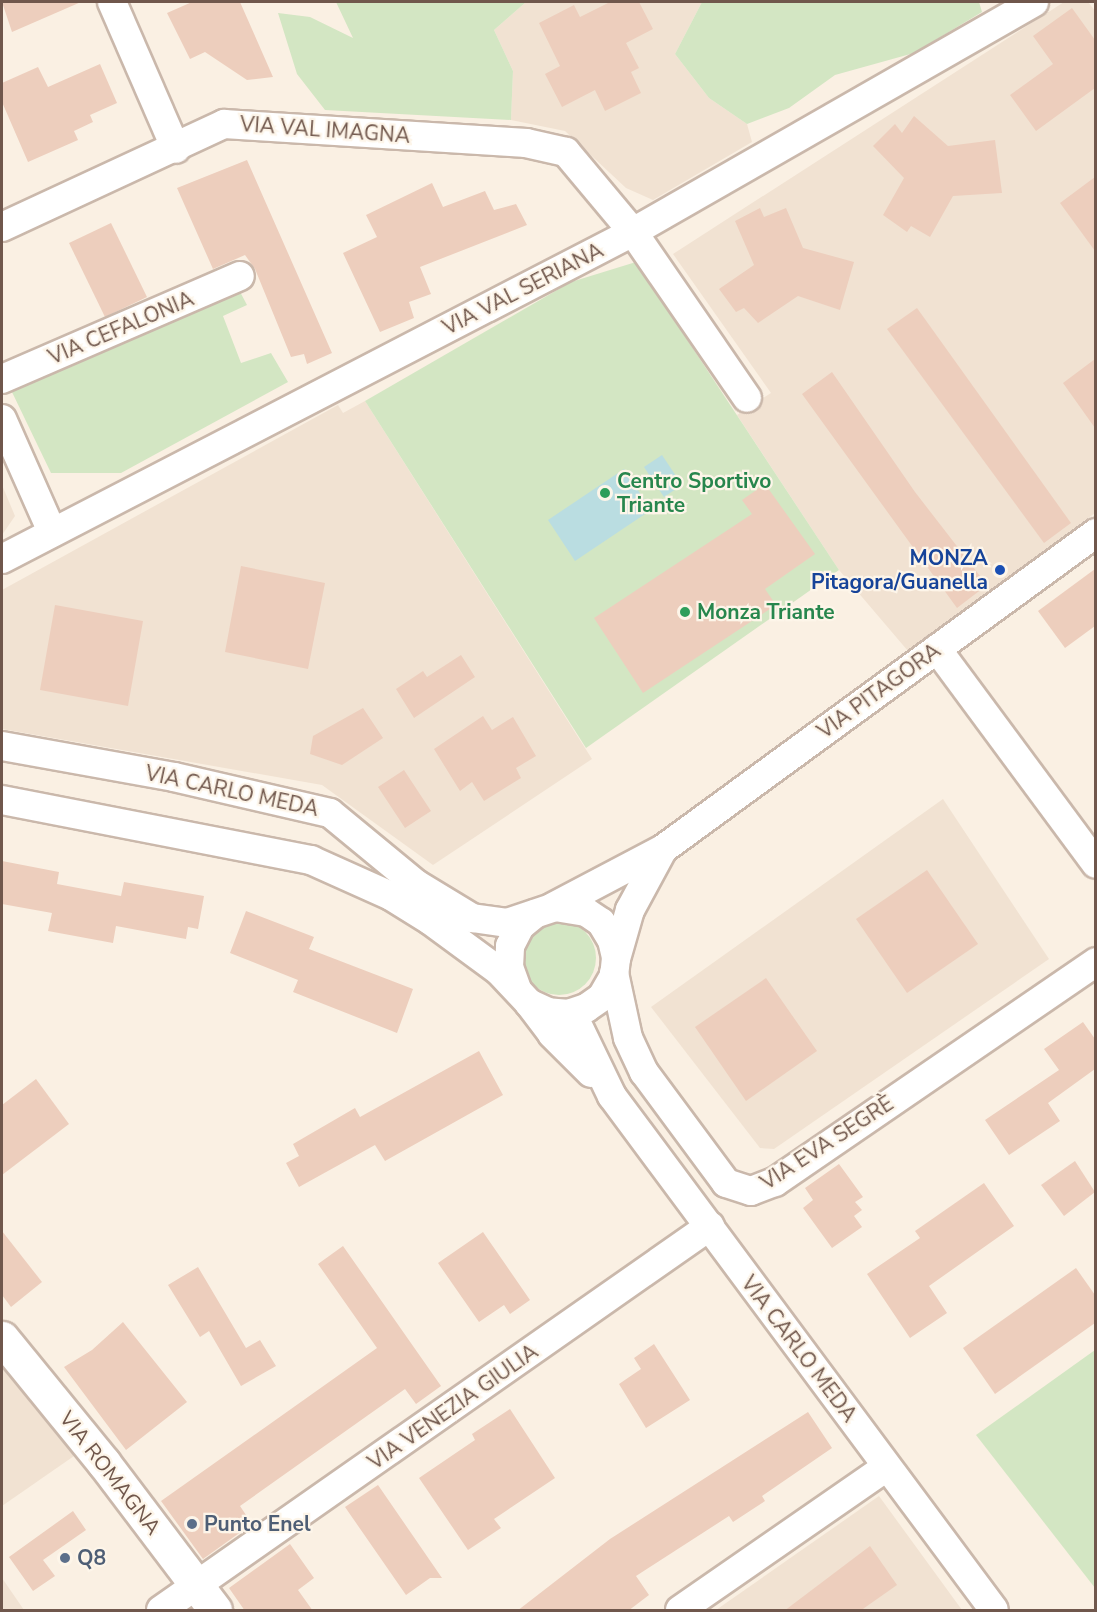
<!DOCTYPE html>
<meta charset="utf-8">
<style>
body{margin:0}
#map{position:relative;width:1097px;height:1612px;overflow:hidden;background:#faf0e3;font-family:"Nunito Sans",sans-serif}
div>[style]{position:absolute}
.residential>*{inset:0;background:#f1e2d2}
.green>*{inset:0;background:#d3e6c3}
.round{border-radius:50%}
.water>*{inset:0;background:#badde1}
.building>*{inset:0;background:#edcebd}
.roads{filter:drop-shadow(2px 0 #cab8ab) drop-shadow(-2px 0 #cab8ab) drop-shadow(0 2px #cab8ab) drop-shadow(0 -2px #cab8ab)}
.minor>*{height:28px;margin:-14px;padding:0 14px;transform-origin:14px;border-radius:14px;background:#fff}
.tertiary>*{height:33px;margin:-16.5px;padding:0 16.5px;transform-origin:16.5px;border-radius:16.5px;background:#fff}
.dots>*{width:16px;height:16px;translate:-50% -50%;box-sizing:border-box;border:3px solid #fdf5e9;border-radius:50%}
span{translate:-50% -50%;white-space:nowrap;text-align:center;line-height:1.15;-webkit-text-stroke:4.5px #fdf5e9;paint-order:stroke}
.street-label{font-size:21px;color:#70574c}
.leisure-label{font-size:21px;color:#27864d;font-weight:700}
.left{translate:0 -50%;text-align:left}
.transit-label{font-size:21px;color:#164399;font-weight:700}
.right{translate:-100% -50%;text-align:right}
.service-label{font-size:21px;color:#4e5e75;font-weight:700}
.frame{position:absolute;inset:0;border:3px solid #70574c;pointer-events:none}
</style>
<div id="map">
<div class="residential">
<i style="clip-path:polygon(526px 2px,702px 2px,675px 54px,709px 98px,747px 124px,752px 142px,653px 200px,626px 188px,565px 131px,511px 120px,513px 71px,494px 30px)"></i>
<i style="clip-path:polygon(1064px 2px,1088px 2px,1096px 12px,1095px 513px,908px 651px,839px 570px,737px 415px,771px 393px,673px 254px)"></i>
<i style="clip-path:polygon(365px 401px,592px 759px,433px 865px,322px 785px,2px 729px,2px 590px,338px 405px,343px 413px)"></i>
<i style="clip-path:polygon(2px 485px,15px 516px,2px 535px)"></i>
<i style="clip-path:polygon(943px 799px,1049px 959px,774px 1149px,760px 1148px,651px 1007px)"></i>
<i style="clip-path:polygon(2px 1363px,74px 1456px,2px 1506px)"></i>
<i style="clip-path:polygon(879px 1496px,962px 1610px,716px 1610px)"></i>
<i style="clip-path:polygon(2px 1578px,24px 1610px,2px 1610px)"></i>
</div>
<div class="green">
<i style="clip-path:polygon(336px 2px,526px 2px,494px 30px,513px 71px,511px 120px,325px 110px,297px 74px,278px 13px,310px 17px,353px 38px)"></i>
<i style="clip-path:polygon(702px 2px,979px 2px,982px 12px,914px 53px,835px 75px,789px 108px,747px 124px,709px 98px,675px 54px)"></i>
<i style="clip-path:polygon(636px 262px,839px 570px,586px 748px,365px 401px,571px 282px)"></i>
<i style="clip-path:polygon(238px 288px,247px 305px,223px 316px,241px 363px,271px 353px,288px 382px,121px 473px,51px 473px,11px 390px)"></i>
<i class="round" style="left:522px;top:921px;width:74px;height:74px"></i>
<i style="clip-path:polygon(1095px 1350px,1095px 1588px,976px 1435px)"></i>
</div>
<div class="water">
<i style="clip-path:polygon(662px 455px,682px 485px,664px 497px,644px 467px)"></i>
<i style="clip-path:polygon(624px 469px,651px 510px,575px 561px,548px 520px)"></i>
</div>
<div class="building">
<i style="clip-path:polygon(2px 2px,81px 2px,12px 32px)"></i>
<i style="clip-path:polygon(192px 2px,240px 2px,273px 77px,247px 80px,205px 52px,190px 59px,167px 13px)"></i>
<i style="clip-path:polygon(610px 2px,639px 2px,653px 29px,626px 43px,639px 68px,631px 72px,641px 93px,605px 111px,595px 90px,562px 107px,545px 74px,560px 66px,539px 23px,574px 5px,580px 17px)"></i>
<i style="clip-path:polygon(1072px 8px,1095px 40px,1095px 88px,1036px 131px,1010px 95px,1053px 64px,1033px 36px)"></i>
<i style="clip-path:polygon(100px 64px,117px 103px,90px 115px,93px 122px,74px 131px,78px 140px,28px 162px,2px 102px,2px 83px,38px 67px,48px 87px)"></i>
<i style="clip-path:polygon(914px 116px,948px 146px,995px 140px,1002px 193px,953px 196px,930px 237px,911px 226px,907px 232px,883px 215px,904px 178px,873px 146px,895px 124px,902px 133px)"></i>
<i style="clip-path:polygon(247px 160px,332px 353px,307px 364px,304px 354px,291px 357px,255px 269px,245px 255px,213px 269px,177px 188px)"></i>
<i style="clip-path:polygon(1095px 177px,1095px 251px,1060px 203px)"></i>
<i style="clip-path:polygon(432px 183px,443px 207px,485px 191px,494px 210px,516px 204px,527px 225px,420px 267px,431px 294px,409px 302px,414px 318px,380px 332px,343px 253px,377px 237px,366px 215px)"></i>
<i style="clip-path:polygon(760px 208px,764px 217px,786px 208px,803px 248px,854px 262px,840px 310px,798px 296px,758px 323px,744px 308px,736px 312px,719px 289px,754px 265px,735px 221px)"></i>
<i style="clip-path:polygon(111px 223px,147px 297px,105px 317px,69px 243px)"></i>
<i style="clip-path:polygon(917px 308px,1071px 523px,1044px 543px,887px 329px)"></i>
<i style="clip-path:polygon(1095px 359px,1095px 428px,1063px 383px)"></i>
<i style="clip-path:polygon(832px 372px,915px 492px,987px 585px,957px 608px,802px 394px)"></i>
<i style="clip-path:polygon(765px 484px,815px 554px,765px 589px,776px 605px,643px 693px,594px 618px,752px 514px,742px 500px)"></i>
<i style="clip-path:polygon(241px 566px,325px 583px,308px 669px,225px 652px)"></i>
<i style="clip-path:polygon(1095px 569px,1095px 626px,1065px 648px,1038px 611px)"></i>
<i style="clip-path:polygon(55px 605px,143px 621px,128px 706px,40px 690px)"></i>
<i style="clip-path:polygon(461px 655px,475px 677px,414px 718px,396px 689px,423px 671px,427px 677px)"></i>
<i style="clip-path:polygon(363px 708px,383px 738px,342px 765px,310px 754px,313px 736px)"></i>
<i style="clip-path:polygon(483px 716px,492px 730px,513px 717px,536px 756px,516px 768px,521px 778px,484px 801px,472px 782px,460px 791px,434px 749px)"></i>
<i style="clip-path:polygon(404px 770px,431px 811px,405px 828px,378px 787px)"></i>
<i style="clip-path:polygon(2px 861px,59px 872px,57px 884px,121px 896px,124px 882px,204px 896px,198px 929px,188px 927px,186px 939px,116px 926px,113px 943px,48px 931px,52px 913px,2px 904px)"></i>
<i style="clip-path:polygon(927px 870px,978px 944px,907px 993px,856px 919px)"></i>
<i style="clip-path:polygon(246px 911px,314px 937px,309px 949px,413px 989px,397px 1033px,293px 992px,298px 980px,230px 953px)"></i>
<i style="clip-path:polygon(766px 978px,817px 1051px,746px 1101px,695px 1027px)"></i>
<i style="clip-path:polygon(1083px 1022px,1095px 1039px,1095px 1069px,1048px 1103px,1060px 1121px,1009px 1155px,985px 1120px,1059px 1070px,1044px 1049px)"></i>
<i style="clip-path:polygon(479px 1051px,503px 1095px,385px 1161px,375px 1145px,299px 1187px,286px 1163px,299px 1156px,293px 1144px,355px 1108px,360px 1117px)"></i>
<i style="clip-path:polygon(36px 1079px,69px 1124px,2px 1175px,2px 1105px)"></i>
<i style="clip-path:polygon(1075px 1161px,1095px 1192px,1064px 1216px,1041px 1185px)"></i>
<i style="clip-path:polygon(839px 1164px,863px 1197px,855px 1202px,862px 1210px,854px 1216px,862px 1227px,832px 1248px,803px 1208px,813px 1200px,805px 1188px)"></i>
<i style="clip-path:polygon(984px 1183px,1014px 1226px,929px 1286px,947px 1313px,910px 1338px,867px 1274px,920px 1238px,915px 1231px)"></i>
<i style="clip-path:polygon(2px 1231px,42px 1282px,11px 1307px,2px 1295px)"></i>
<i style="clip-path:polygon(483px 1232px,530px 1300px,510px 1314px,504px 1305px,479px 1322px,438px 1263px)"></i>
<i style="clip-path:polygon(343px 1246px,441px 1386px,416px 1404px,405px 1389px,240px 1506px,252px 1524px,203px 1559px,161px 1501px,377px 1348px,318px 1264px)"></i>
<i style="clip-path:polygon(198px 1267px,246px 1348px,260px 1340px,276px 1366px,241px 1386px,209px 1331px,200px 1337px,168px 1285px)"></i>
<i style="clip-path:polygon(1076px 1268px,1095px 1295px,1095px 1323px,995px 1394px,963px 1348px)"></i>
<i style="clip-path:polygon(123px 1322px,187px 1402px,126px 1450px,64px 1367px,92px 1350px)"></i>
<i style="clip-path:polygon(654px 1344px,690px 1400px,646px 1428px,619px 1384px,641px 1369px,634px 1358px)"></i>
<i style="clip-path:polygon(510px 1409px,555px 1478px,494px 1519px,501px 1528px,468px 1550px,419px 1478px,475px 1440px,472px 1434px)"></i>
<i style="clip-path:polygon(808px 1412px,832px 1448px,762px 1496px,765px 1501px,733px 1522px,729px 1516px,636px 1576px,649px 1595px,628px 1611px,517px 1611px,610px 1539px)"></i>
<i style="clip-path:polygon(378px 1485px,442px 1578px,430px 1578px,406px 1595px,345px 1507px)"></i>
<i style="clip-path:polygon(73px 1511px,86px 1530px,43px 1560px,55px 1576px,33px 1591px,9px 1557px)"></i>
<i style="clip-path:polygon(290px 1544px,314px 1578px,298px 1590px,313px 1611px,245px 1611px,229px 1588px)"></i>
<i style="clip-path:polygon(870px 1546px,897px 1585px,860px 1611px,784px 1611px)"></i>
</div>
<div class="roads">
<div class="minor">
<i style="left:112px;top:2px;width:160px;rotate:66.5deg"></i>
<i style="left:2px;top:227px;width:245px;rotate:-24.9deg"></i>
<i style="left:224px;top:124px;width:303px;rotate:3.6deg"></i>
<i style="left:526px;top:143px;width:41px;rotate:12.7deg"></i>
<i style="left:566px;top:152px;width:104px;rotate:50.1deg"></i>
<i style="left:633px;top:232px;width:201px;rotate:55.5deg"></i>
<i style="left:2px;top:379px;width:259px;rotate:-23.4deg"></i>
<i style="left:2px;top:419px;width:124px;rotate:66.1deg"></i>
<i style="left:2px;top:559px;width:711px;rotate:-27.39deg"></i>
<i style="left:633px;top:232px;width:462px;rotate:-29.8deg"></i>
<i style="left:937px;top:649px;width:267px;rotate:53.5deg"></i>
<i style="left:2px;top:746px;width:175px;rotate:10.2deg"></i>
<i style="left:174px;top:777px;width:160px;rotate:13deg"></i>
<i style="left:330px;top:813px;width:112px;rotate:39.5deg"></i>
<i style="left:416px;top:884px;width:66px;rotate:31.3deg"></i>
<i style="left:472px;top:918px;width:35px;rotate:8deg"></i>
<i style="left:507px;top:923px;width:51px;rotate:-18.4deg"></i>
<i style="left:555px;top:907px;width:31px;rotate:9deg"></i>
<i style="left:586px;top:912px;width:18px;rotate:34deg"></i>
<i style="left:601px;top:922px;width:21px;rotate:59deg"></i>
<i style="left:612px;top:940px;width:18px;rotate:77deg"></i>
<i style="left:616px;top:958px;width:18px;rotate:96deg"></i>
<i style="left:614px;top:976px;width:24px;rotate:120deg"></i>
<i style="left:602px;top:997px;width:19px;rotate:145deg"></i>
<i style="left:586px;top:1008px;width:18px;rotate:161deg"></i>
<i style="left:569px;top:1014px;width:21px;rotate:-175deg"></i>
<i style="left:548px;top:1012px;width:21px;rotate:-155deg"></i>
<i style="left:529px;top:1003px;width:44px;rotate:-133.2deg"></i>
<i style="left:499px;top:971px;width:84px;rotate:-143.7deg"></i>
<i style="left:431px;top:921px;width:47px;rotate:-148deg"></i>
<i style="left:391px;top:896px;width:88px;rotate:-155.8deg"></i>
<i style="left:311px;top:860px;width:315px;rotate:-169deg"></i>
<i style="left:553px;top:907px;width:124px;rotate:-27.8deg"></i>
<i style="left:663px;top:849px;width:536px;rotate:-36.12deg"></i>
<i style="left:616px;top:959px;width:51px;rotate:-74.1deg"></i>
<i style="left:630px;top:910px;width:69px;rotate:-61.6deg"></i>
<i style="left:614px;top:973px;width:66px;rotate:77.8deg"></i>
<i style="left:628px;top:1038px;width:38px;rotate:65deg"></i>
<i style="left:644px;top:1072px;width:138px;rotate:53.5deg"></i>
<i style="left:726px;top:1183px;width:26px;rotate:18deg"></i>
<i style="left:751px;top:1191px;width:26px;rotate:-21deg"></i>
<i style="left:775px;top:1182px;width:389px;rotate:-34.4deg"></i>
<i style="left:517px;top:989px;width:23px;rotate:-110deg"></i>
<i style="left:509px;top:967px;width:21px;rotate:-87deg"></i>
<i style="left:510px;top:946px;width:22px;rotate:-63deg"></i>
<i style="left:520px;top:926px;width:19px;rotate:-39deg"></i>
<i style="left:529px;top:1003px;width:39px;rotate:53deg"></i>
<i style="left:552px;top:1034px;width:55px;rotate:45deg"></i>
<i style="left:572px;top:1013px;width:92px;rotate:64.3deg"></i>
<i style="left:612px;top:1096px;width:640px;rotate:53.38deg"></i>
<i style="left:161px;top:1610px;width:670px;rotate:-34.97deg"></i>
<i style="left:680px;top:1610px;width:249px;rotate:-34.7deg"></i>
</div>
<div class="tertiary">
<i style="left:2px;top:1338px;width:161px;rotate:50.8deg"></i>
<i style="left:104px;top:1463px;width:184px;rotate:52.9deg"></i>
</div>
</div>
<div class="dots">
<i style="left:605px;top:493px;background:#2e9e5b"></i>
<i style="left:1000px;top:570px;background:#1a4fb4"></i>
<i style="left:685px;top:612px;background:#2e9e5b"></i>
<i style="left:192px;top:1524px;background:#5c6f8a"></i>
<i style="left:65px;top:1558px;background:#5c6f8a"></i>
</div>
<div class="street-label">
<span style="left:325px;top:130px;rotate:4deg">VIA VAL IMAGNA</span>
<span style="left:523px;top:289px;rotate:-27deg">VIA VAL SERIANA</span>
<span style="left:121px;top:328px;rotate:-23deg">VIA CEFALONIA</span>
<span style="left:879px;top:691px;rotate:-36deg">VIA PITAGORA</span>
<span style="left:232px;top:791px;rotate:12deg">VIA CARLO MEDA</span>
<span style="left:827px;top:1143px;rotate:-33deg">VIA EVA SEGRÈ</span>
<span style="left:799px;top:1349px;rotate:53deg">VIA CARLO MEDA</span>
<span style="left:453px;top:1407px;rotate:-35deg">VIA VENEZIA GIULIA</span>
<span style="left:110px;top:1473px;rotate:52deg">VIA ROMAGNA</span>
</div>
<div class="leisure-label">
<span class="left" style="left:617px;top:493px">Centro Sportivo<br>Triante</span>
<span class="left" style="left:697px;top:612px">Monza Triante</span>
</div>
<div class="transit-label">
<span class="right" style="left:988px;top:570px">MONZA<br>Pitagora/Guanella</span>
</div>
<div class="service-label">
<span class="left" style="left:204px;top:1524px">Punto Enel</span>
<span class="left" style="left:77px;top:1558px">Q8</span>
</div>
<div class="frame"></div>
</div>
